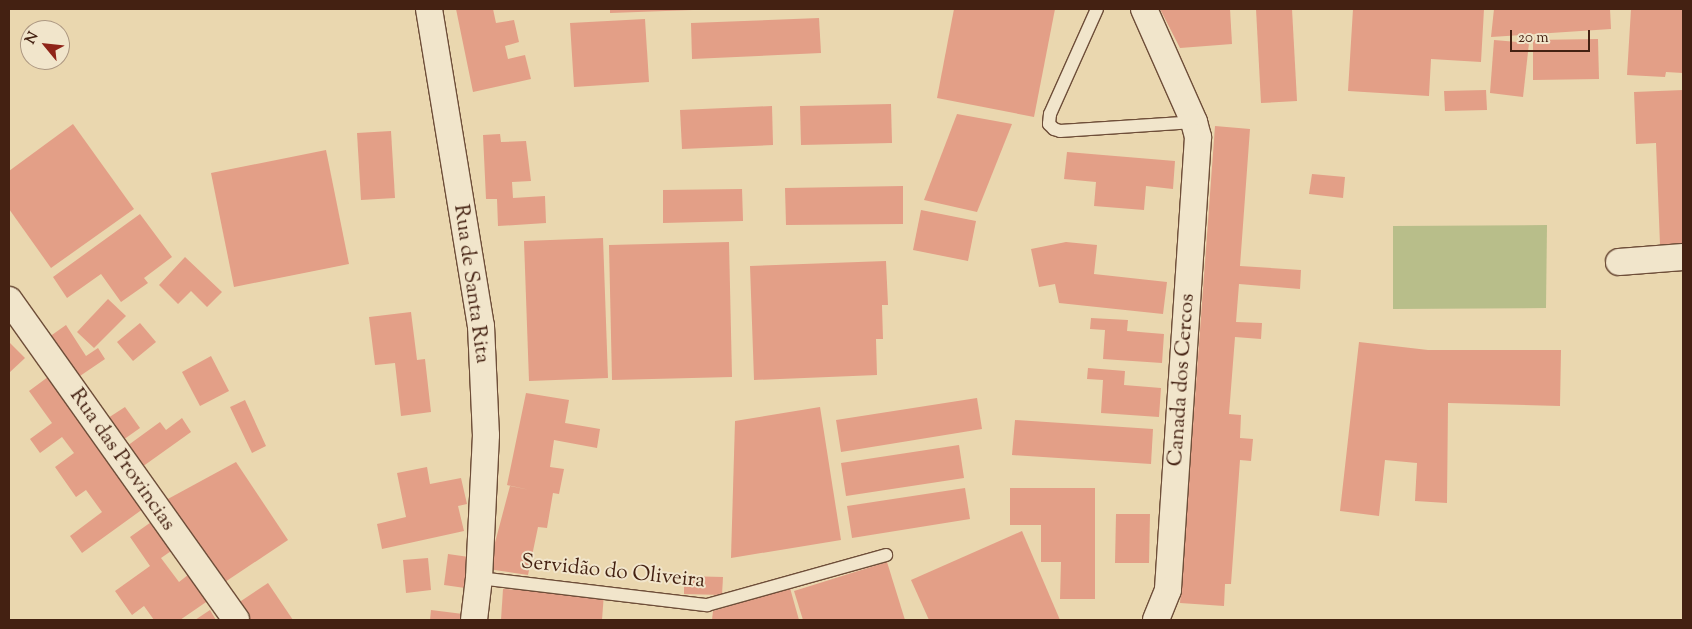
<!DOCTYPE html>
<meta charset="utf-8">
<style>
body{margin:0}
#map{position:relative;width:1692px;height:629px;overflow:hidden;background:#ead7af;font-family:"Sorts Mill Goudy",serif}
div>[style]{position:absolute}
.green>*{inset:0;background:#b8be8a}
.building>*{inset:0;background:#e39f87}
.roads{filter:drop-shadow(1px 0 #6e4e39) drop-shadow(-1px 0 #6e4e39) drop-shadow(0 1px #6e4e39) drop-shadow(0 -1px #6e4e39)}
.service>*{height:12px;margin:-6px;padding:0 6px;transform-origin:6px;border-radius:6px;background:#f1e5cb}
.minor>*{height:26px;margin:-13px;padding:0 13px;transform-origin:13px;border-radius:13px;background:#f1e5cb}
span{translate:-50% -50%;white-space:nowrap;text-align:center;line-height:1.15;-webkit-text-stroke:4px #f1e5cb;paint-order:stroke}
.street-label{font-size:21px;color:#442112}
.frame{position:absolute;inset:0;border:10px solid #442112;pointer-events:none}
.north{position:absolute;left:20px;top:20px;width:50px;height:50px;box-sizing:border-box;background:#f1e5cb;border:1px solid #ac9781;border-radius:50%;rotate:298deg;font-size:14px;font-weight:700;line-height:20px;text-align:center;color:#442112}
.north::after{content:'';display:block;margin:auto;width:18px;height:22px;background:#8f2418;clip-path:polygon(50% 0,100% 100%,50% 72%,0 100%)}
.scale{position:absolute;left:1510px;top:30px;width:80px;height:22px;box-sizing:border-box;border:2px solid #442112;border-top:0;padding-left:6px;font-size:15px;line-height:18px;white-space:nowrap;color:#442112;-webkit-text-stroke:4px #f1e5cb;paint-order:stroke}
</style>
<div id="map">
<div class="green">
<i style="clip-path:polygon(1547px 225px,1546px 308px,1393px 309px,1393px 226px)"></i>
</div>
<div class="building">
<i style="clip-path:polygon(456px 9px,493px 9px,496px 23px,514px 20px,519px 42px,505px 46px,508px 59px,525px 55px,531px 79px,473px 92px)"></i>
<i style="clip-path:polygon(610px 9px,693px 9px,693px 10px,610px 13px)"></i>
<i style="clip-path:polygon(954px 9px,1055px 9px,1034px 117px,937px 98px)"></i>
<i style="clip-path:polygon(1160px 9px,1230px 9px,1232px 44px,1180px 48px)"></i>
<i style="clip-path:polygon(1256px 9px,1292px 9px,1297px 101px,1261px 103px)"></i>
<i style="clip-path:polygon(1353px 9px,1484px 9px,1481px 62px,1431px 59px,1429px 96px,1348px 91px)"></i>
<i style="clip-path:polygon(1494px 9px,1610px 9px,1611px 29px,1491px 37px)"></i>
<i style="clip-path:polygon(1631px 9px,1683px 9px,1683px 73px,1666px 72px,1665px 77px,1627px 75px)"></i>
<i style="clip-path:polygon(819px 18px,821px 53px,692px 59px,691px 23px)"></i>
<i style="clip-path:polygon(645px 19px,649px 82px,574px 87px,570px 23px)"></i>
<i style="clip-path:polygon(1598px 39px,1599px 79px,1533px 80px,1533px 40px)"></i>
<i style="clip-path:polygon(1494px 40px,1529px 43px,1523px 97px,1490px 93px)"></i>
<i style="clip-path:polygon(1486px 90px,1487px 110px,1445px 111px,1444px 91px)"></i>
<i style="clip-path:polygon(1683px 90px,1683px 243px,1660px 245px,1656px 143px,1636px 144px,1634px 92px)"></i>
<i style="clip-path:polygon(891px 104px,892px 143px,801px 145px,800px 106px)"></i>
<i style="clip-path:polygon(772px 106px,773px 145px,682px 149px,680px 110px)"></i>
<i style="clip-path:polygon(957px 114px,1012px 124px,977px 212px,924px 200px)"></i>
<i style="clip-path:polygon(73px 124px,134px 209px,51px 268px,9px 209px,9px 171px)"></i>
<i style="clip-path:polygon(1215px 126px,1250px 129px,1240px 266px,1301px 270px,1300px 289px,1239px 284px,1236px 322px,1262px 323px,1261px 339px,1235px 337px,1229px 414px,1241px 415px,1240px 438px,1253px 439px,1251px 461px,1240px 460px,1231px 584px,1225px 584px,1224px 606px,1180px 603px)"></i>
<i style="clip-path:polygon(391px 131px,395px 198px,361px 200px,357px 133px)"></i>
<i style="clip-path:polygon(500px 134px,501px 142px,526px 141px,531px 181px,512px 182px,513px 198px,545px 196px,546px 223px,498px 226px,497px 199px,486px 199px,483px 135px)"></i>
<i style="clip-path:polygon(326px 150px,349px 264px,234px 287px,211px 173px)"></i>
<i style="clip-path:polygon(1067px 152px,1175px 161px,1173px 189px,1146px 186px,1144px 210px,1094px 206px,1096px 182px,1064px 179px)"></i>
<i style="clip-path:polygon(1312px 174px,1345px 177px,1343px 198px,1309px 194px)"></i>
<i style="clip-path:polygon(903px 186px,903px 224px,786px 225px,785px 188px)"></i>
<i style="clip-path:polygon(742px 189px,743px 221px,663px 223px,663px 190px)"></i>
<i style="clip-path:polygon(921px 210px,976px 221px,968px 261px,913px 250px)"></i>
<i style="clip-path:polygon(140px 214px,172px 257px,144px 278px,148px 283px,121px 302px,101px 274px,67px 298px,53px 277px)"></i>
<i style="clip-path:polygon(603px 238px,608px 378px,529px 381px,524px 241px)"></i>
<i style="clip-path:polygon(729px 242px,732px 377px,612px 380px,609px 245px)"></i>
<i style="clip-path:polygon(1066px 242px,1097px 245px,1094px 274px,1167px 282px,1163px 314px,1059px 303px,1055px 284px,1039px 287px,1031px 249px)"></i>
<i style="clip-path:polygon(185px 257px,222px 292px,207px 307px,191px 291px,178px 304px,159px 285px)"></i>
<i style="clip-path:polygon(886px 261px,888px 305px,882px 305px,883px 339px,876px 339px,877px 375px,754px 380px,750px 266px)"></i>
<i style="clip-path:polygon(108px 299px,126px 316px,94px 348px,77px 332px)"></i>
<i style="clip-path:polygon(411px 312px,417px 360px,425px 359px,431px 412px,401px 416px,395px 363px,375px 365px,369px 317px)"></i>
<i style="clip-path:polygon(1091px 318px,1128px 320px,1127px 331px,1164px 334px,1162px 363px,1103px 359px,1105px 330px,1090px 329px)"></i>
<i style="clip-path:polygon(140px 323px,156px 342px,133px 361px,117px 342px)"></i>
<i style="clip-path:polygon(66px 325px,86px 356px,98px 348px,105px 359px,77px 378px,49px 337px)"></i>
<i style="clip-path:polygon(9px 342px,25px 358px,9px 373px)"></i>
<i style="clip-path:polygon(1359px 342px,1428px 350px,1561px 350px,1560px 406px,1448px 403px,1447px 503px,1415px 501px,1417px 463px,1385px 460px,1379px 516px,1340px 511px)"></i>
<i style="clip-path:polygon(211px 356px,229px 391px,200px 406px,182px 372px)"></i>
<i style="clip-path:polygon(1088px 368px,1125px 371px,1124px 385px,1161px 388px,1159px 417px,1101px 413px,1103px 380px,1087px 379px)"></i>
<i style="clip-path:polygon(52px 374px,147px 506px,82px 553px,70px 536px,102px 512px,86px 490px,76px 497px,55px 467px,74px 453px,62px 437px,40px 453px,30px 439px,52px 423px,29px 391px)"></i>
<i style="clip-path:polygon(526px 393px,569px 400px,565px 423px,600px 429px,597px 448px,554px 440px,550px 467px,564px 469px,559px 494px,553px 493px,547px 528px,538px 527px,528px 575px,488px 569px,510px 486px,530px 490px,507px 485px)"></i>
<i style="clip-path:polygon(977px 398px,982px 429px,841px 452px,836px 420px)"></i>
<i style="clip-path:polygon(245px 400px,266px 446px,252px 453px,230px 407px)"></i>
<i style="clip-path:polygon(125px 407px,140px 428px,123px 440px,108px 418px)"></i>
<i style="clip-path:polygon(820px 407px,841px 540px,731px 558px,735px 421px)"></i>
<i style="clip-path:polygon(182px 418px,191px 432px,142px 467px,127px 446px,160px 422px,166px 430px)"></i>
<i style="clip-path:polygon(1015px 420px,1153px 429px,1151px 464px,1012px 455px)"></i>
<i style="clip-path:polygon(959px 445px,964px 478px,846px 496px,841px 463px)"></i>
<i style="clip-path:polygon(236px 462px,288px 540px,222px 584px,166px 500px)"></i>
<i style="clip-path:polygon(427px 467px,430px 484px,461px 478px,467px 504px,458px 506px,464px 531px,382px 549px,377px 524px,406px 517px,397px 473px)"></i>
<i style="clip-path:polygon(965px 488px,970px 519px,852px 538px,847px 506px)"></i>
<i style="clip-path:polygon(1010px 488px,1095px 488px,1095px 599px,1060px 599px,1061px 562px,1041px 562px,1041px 525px,1010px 525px)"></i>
<i style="clip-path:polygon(1116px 514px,1150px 514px,1149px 563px,1115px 563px)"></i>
<i style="clip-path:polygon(154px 520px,174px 549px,161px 558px,179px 582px,193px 571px,212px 598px,180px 620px,154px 620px,144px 606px,132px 615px,115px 591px,150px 566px,130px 537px)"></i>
<i style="clip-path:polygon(1022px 531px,1060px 620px,929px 620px,911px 580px)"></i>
<i style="clip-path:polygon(448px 554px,469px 557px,465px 588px,444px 585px)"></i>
<i style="clip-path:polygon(428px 558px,431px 590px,406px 593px,403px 560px)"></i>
<i style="clip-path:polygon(887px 562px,905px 620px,803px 620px,794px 591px)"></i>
<i style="clip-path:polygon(684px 576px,723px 577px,722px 595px,684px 594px)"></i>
<i style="clip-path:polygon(268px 583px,293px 620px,245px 620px,235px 605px)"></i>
<i style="clip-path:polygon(790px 588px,799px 620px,712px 620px,713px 611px)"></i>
<i style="clip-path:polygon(503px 589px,604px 593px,602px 620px,501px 620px)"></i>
<i style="clip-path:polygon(210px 610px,216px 620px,195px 620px)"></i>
<i style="clip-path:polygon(431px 610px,463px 614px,462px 620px,430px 620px)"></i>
</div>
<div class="roads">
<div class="service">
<i style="left:1097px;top:9px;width:115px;rotate:114.1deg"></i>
<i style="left:1050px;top:114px;width:10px;rotate:96deg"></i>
<i style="left:1049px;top:124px;width:7px;rotate:45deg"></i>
<i style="left:1054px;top:129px;width:6px;rotate:18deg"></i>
<i style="left:1060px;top:131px;width:134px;rotate:-3.8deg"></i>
<i style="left:479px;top:578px;width:230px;rotate:6.8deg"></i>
<i style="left:707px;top:605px;width:186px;rotate:-15.6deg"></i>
</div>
<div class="minor">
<i style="left:429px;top:9px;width:321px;rotate:80.7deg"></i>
<i style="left:481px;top:326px;width:109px;rotate:87.4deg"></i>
<i style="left:486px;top:435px;width:143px;rotate:92.8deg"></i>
<i style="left:479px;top:578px;width:42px;rotate:96.8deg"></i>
<i style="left:1144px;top:9px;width:124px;rotate:66.1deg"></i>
<i style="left:1194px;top:122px;width:16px;rotate:75deg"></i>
<i style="left:1198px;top:137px;width:454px;rotate:93.8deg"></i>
<i style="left:1168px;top:590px;width:32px;rotate:112deg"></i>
<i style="left:1619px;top:262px;width:64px;rotate:-4.5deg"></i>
<i style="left:9px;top:300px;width:392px;rotate:54.6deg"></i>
</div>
</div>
<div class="street-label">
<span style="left:471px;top:284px;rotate:82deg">Rua de Santa Rita</span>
<span style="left:1182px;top:380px;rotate:-86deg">Canada dos Cercos</span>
<span style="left:122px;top:460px;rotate:55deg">Rua das Provincias</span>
<span style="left:613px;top:572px;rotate:6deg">Servidão do Oliveira</span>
</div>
<div class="frame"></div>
<div class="north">N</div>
<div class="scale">20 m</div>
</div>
